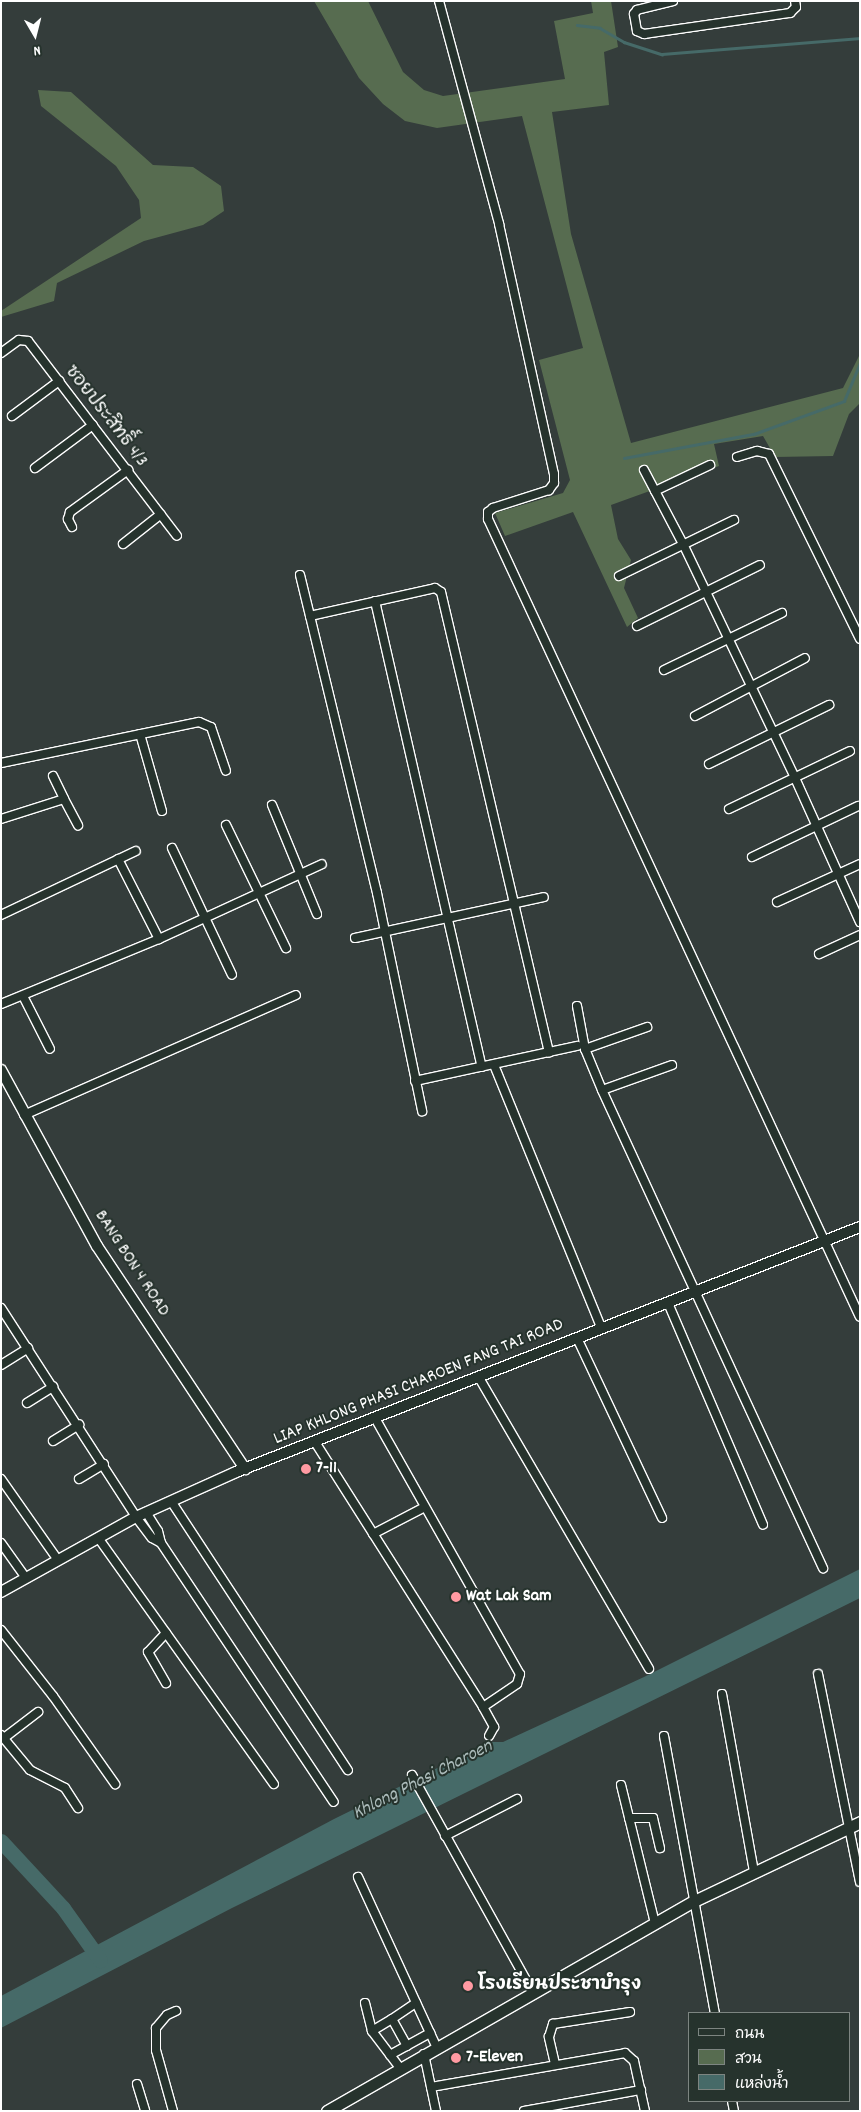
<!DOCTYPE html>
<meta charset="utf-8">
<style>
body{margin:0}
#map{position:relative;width:861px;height:2112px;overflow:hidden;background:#343d3b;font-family:Dekko,"Playpen Sans Thai",sans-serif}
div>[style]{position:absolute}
.green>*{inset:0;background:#576c50}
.water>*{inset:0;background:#466a68}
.stream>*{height:2.5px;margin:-1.25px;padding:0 1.25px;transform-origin:1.25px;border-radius:1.25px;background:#466a68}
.river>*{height:15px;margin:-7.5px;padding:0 7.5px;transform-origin:7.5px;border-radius:7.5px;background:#466a68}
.roads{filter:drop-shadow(1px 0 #fff) drop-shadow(-1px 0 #fff) drop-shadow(0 1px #fff) drop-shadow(0 -1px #fff)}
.minor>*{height:8px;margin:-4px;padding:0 4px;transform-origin:4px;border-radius:4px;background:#26332d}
.tertiary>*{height:10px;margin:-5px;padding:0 5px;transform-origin:5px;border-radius:5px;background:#26332d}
.secondary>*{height:11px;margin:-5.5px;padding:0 5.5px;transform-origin:5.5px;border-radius:5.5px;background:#26332d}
.dots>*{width:14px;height:14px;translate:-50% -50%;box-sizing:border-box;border:2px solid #26332d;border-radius:50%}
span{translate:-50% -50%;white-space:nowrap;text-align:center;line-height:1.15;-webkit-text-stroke:4px #26332d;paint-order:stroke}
.street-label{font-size:18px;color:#fff}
.poi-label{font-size:18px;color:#fff;font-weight:700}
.left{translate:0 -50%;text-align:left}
.water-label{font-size:19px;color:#acbcbb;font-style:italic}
.frame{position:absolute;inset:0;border:2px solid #fff;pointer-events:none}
.legend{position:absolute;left:688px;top:2012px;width:162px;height:90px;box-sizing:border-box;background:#26332d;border:1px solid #7d8581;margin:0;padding:6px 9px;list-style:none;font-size:15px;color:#fff}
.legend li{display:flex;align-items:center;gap:10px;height:25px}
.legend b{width:25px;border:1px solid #7d8581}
.north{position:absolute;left:10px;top:10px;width:50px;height:50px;-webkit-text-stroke:4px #26332d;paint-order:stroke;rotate:172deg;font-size:14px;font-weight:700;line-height:20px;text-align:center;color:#fff}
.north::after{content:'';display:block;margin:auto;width:18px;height:22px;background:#fff;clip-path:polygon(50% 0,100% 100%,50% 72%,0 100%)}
</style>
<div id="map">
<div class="green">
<i style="clip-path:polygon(314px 1px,368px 1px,403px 72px,424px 90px,443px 96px,565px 79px,554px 21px,593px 13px,591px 1px,611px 1px,618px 47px,604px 52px,609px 105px,552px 112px,571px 234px,631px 443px,843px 388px,860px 354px,860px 403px,849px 414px,833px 456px,775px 457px,763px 436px,714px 444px,719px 466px,611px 505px,618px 539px,631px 560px,624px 588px,638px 618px,627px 627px,573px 512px,505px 536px,495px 513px,563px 493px,570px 480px,539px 360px,583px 348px,522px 116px,437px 128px,405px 121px,383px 104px,359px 78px)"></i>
<i style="clip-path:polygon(38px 90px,71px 92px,153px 165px,193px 167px,221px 186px,224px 211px,203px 225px,144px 241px,57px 283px,54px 301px,1px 317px,1px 311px,141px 218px,139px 200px,116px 166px,41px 106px)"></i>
</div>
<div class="water">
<i style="clip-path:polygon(860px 1569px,860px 1598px,232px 1908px,1px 2028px,1px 1996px,334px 1819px,490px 1742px,503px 1742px,644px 1677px)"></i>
</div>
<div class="stream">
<i style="left:577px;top:25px;width:23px;rotate:7deg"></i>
<i style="left:600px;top:28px;width:28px;rotate:30deg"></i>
<i style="left:624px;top:42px;width:40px;rotate:18deg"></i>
<i style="left:662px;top:54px;width:199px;rotate:-4.6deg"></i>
<i style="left:624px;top:458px;width:132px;rotate:-10.5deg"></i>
<i style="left:754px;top:434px;width:96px;rotate:-20.1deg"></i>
<i style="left:844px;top:401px;width:41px;rotate:-67.2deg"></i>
</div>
<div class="river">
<i style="left:1px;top:1841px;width:91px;rotate:47.2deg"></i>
<i style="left:63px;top:1908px;width:64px;rotate:54.6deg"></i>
</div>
<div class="roads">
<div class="minor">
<i style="left:439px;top:1px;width:231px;rotate:74.9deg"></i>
<i style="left:499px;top:224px;width:256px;rotate:77.6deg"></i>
<i style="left:554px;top:474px;width:9px;rotate:90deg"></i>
<i style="left:554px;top:483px;width:9px;rotate:126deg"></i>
<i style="left:549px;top:490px;width:59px;rotate:162.2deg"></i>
<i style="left:493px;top:508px;width:6px;rotate:141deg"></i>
<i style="left:488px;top:512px;width:7px;rotate:90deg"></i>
<i style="left:488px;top:519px;width:880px;rotate:65.01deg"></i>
<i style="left:673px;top:1px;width:37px;rotate:166deg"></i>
<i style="left:637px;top:10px;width:5px;rotate:127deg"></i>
<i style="left:634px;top:14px;width:17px;rotate:80deg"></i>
<i style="left:637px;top:31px;width:8px;rotate:23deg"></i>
<i style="left:644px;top:34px;width:148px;rotate:-8.2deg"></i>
<i style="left:790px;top:13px;width:8px;rotate:-45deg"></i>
<i style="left:796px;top:7px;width:6px;rotate:-99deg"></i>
<i style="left:1px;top:353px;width:22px;rotate:-36deg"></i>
<i style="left:19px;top:340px;width:9px;rotate:6deg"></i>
<i style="left:28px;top:341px;width:245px;rotate:52.6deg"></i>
<i style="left:12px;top:416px;width:59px;rotate:-36.7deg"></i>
<i style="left:737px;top:457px;width:21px;rotate:-17deg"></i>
<i style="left:757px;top:451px;width:12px;rotate:14deg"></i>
<i style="left:769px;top:454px;width:206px;rotate:63.8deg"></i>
<i style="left:35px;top:468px;width:72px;rotate:-36.6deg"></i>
<i style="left:644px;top:470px;width:86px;rotate:62.2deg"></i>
<i style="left:684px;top:546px;width:257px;rotate:64.4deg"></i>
<i style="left:795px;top:778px;width:158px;rotate:65.7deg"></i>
<i style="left:655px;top:491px;width:61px;rotate:-25.3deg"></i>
<i style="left:72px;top:527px;width:9px;rotate:-117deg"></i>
<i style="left:68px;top:519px;width:7px;rotate:-74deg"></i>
<i style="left:70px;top:512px;width:72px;rotate:-35.9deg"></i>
<i style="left:123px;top:544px;width:48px;rotate:-38.3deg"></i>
<i style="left:300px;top:575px;width:42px;rotate:76.3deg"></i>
<i style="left:310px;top:616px;width:128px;rotate:-12.6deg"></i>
<i style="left:435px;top:588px;width:7px;rotate:34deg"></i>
<i style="left:441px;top:592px;width:473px;rotate:76.8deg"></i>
<i style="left:619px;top:576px;width:128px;rotate:-26deg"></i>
<i style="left:375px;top:601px;width:478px;rotate:77.1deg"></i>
<i style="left:310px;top:616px;width:285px;rotate:76.4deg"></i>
<i style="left:377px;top:893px;width:223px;rotate:78.3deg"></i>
<i style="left:637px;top:626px;width:137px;rotate:-26.4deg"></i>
<i style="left:664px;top:670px;width:131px;rotate:-25.8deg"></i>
<i style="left:695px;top:716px;width:124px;rotate:-27.8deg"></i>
<i style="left:140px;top:734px;width:80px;rotate:74.1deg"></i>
<i style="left:1px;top:763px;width:202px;rotate:-11.7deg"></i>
<i style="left:199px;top:722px;width:13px;rotate:23deg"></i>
<i style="left:211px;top:727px;width:46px;rotate:71.2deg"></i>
<i style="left:709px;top:764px;width:134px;rotate:-26.2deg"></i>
<i style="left:53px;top:776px;width:25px;rotate:64deg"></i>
<i style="left:272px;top:805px;width:118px;rotate:67.6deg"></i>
<i style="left:729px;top:809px;width:134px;rotate:-25.6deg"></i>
<i style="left:1px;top:819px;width:66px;rotate:-17.6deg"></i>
<i style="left:64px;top:799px;width:30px;rotate:62deg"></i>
<i style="left:226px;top:825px;width:137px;rotate:64deg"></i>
<i style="left:172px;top:848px;width:140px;rotate:64.7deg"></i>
<i style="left:752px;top:857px;width:118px;rotate:-25.7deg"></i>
<i style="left:118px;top:859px;width:90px;rotate:62.9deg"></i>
<i style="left:777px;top:902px;width:91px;rotate:-24.6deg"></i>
<i style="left:1px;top:915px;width:149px;rotate:-25.4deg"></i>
<i style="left:355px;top:938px;width:193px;rotate:-12.2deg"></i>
<i style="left:819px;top:954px;width:45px;rotate:-24.9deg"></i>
<i style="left:23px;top:996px;width:59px;rotate:63deg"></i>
<i style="left:1px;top:1004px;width:171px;rotate:-22.4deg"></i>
<i style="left:159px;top:939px;width:179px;rotate:-24.7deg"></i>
<i style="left:577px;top:1006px;width:44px;rotate:79.5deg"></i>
<i style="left:494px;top:1065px;width:285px;rotate:67.8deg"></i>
<i style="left:672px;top:1065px;width:74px;rotate:160.3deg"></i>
<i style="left:602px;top:1090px;width:527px;rotate:65.19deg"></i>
<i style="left:415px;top:1081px;width:166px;rotate:-12.2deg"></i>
<i style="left:602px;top:1090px;width:44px;rotate:-112.5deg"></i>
<i style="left:585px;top:1049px;width:66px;rotate:-19.5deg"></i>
<i style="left:24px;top:1115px;width:297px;rotate:-23.8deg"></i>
<i style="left:668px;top:1303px;width:241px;rotate:66.8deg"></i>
<i style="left:1px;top:1308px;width:249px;rotate:57.1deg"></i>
<i style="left:136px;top:1517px;width:26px;rotate:53deg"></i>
<i style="left:152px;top:1538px;width:10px;rotate:29deg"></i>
<i style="left:577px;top:1338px;width:199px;rotate:64.7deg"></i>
<i style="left:1px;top:1365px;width:32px;rotate:-32deg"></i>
<i style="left:478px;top:1376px;width:339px;rotate:59.7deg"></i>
<i style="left:27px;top:1403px;width:31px;rotate:-32deg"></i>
<i style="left:375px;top:1418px;width:294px;rotate:60.5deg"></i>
<i style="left:520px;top:1674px;width:10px;rotate:107deg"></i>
<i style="left:517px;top:1684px;width:41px;rotate:145.9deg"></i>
<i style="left:53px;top:1441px;width:31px;rotate:-32deg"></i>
<i style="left:315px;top:1442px;width:314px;rotate:57.6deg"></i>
<i style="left:483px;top:1707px;width:23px;rotate:61deg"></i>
<i style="left:494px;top:1727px;width:10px;rotate:119deg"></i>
<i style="left:1px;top:1479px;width:99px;rotate:54.9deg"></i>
<i style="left:79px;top:1479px;width:29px;rotate:-31deg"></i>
<i style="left:171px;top:1501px;width:322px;rotate:56.7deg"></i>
<i style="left:146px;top:1512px;width:22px;rotate:58deg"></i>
<i style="left:158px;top:1531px;width:12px;rotate:76deg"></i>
<i style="left:161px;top:1543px;width:311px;rotate:56.3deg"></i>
<i style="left:373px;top:1534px;width:56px;rotate:-27.5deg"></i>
<i style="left:99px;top:1539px;width:301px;rotate:54.5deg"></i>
<i style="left:1px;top:1543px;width:43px;rotate:54.5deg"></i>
<i style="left:1px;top:1630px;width:84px;rotate:51.8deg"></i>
<i style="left:53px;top:1696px;width:108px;rotate:54.8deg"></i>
<i style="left:166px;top:1633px;width:26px;rotate:133deg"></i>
<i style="left:148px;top:1652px;width:36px;rotate:60deg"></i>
<i style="left:818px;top:1674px;width:212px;rotate:78.6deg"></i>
<i style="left:722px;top:1694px;width:180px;rotate:79.8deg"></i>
<i style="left:1px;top:1735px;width:45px;rotate:50.4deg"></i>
<i style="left:30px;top:1770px;width:39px;rotate:27deg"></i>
<i style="left:65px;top:1788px;width:24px;rotate:57deg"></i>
<i style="left:664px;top:1736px;width:282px;rotate:79.6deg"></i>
<i style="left:4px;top:1738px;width:43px;rotate:-37.4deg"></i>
<i style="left:412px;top:1775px;width:247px;rotate:60.9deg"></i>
<i style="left:621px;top:1785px;width:142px;rotate:76.2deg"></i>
<i style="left:629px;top:1818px;width:24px"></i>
<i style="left:653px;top:1818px;width:31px;rotate:77deg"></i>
<i style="left:445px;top:1836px;width:81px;rotate:-27.2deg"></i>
<i style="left:358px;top:1877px;width:186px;rotate:65.2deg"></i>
<i style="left:365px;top:2003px;width:29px;rotate:76deg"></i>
<i style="left:372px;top:2031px;width:46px;rotate:52.9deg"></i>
<i style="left:372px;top:2031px;width:23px;rotate:-31deg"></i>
<i style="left:407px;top:2046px;width:31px;rotate:-119deg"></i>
<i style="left:392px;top:2019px;width:29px;rotate:-34deg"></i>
<i style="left:424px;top:2054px;width:58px;rotate:78.1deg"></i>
<i style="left:390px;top:2055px;width:46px;rotate:-28.8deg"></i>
<i style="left:555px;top:2064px;width:28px;rotate:-103deg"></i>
<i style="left:549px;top:2037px;width:14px;rotate:-73deg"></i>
<i style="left:553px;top:2024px;width:78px;rotate:-8.9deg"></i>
<i style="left:137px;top:2084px;width:28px;rotate:73deg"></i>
<i style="left:431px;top:2087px;width:197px;rotate:-9.9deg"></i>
<i style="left:625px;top:2053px;width:12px;rotate:42deg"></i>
<i style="left:634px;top:2061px;width:51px;rotate:77.6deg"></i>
<i style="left:732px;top:2101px;width:10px;rotate:79deg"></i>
<i style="left:173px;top:2111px;width:63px;rotate:-105.6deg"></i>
<i style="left:156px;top:2050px;width:22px;rotate:-90deg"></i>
<i style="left:156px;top:2028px;width:17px;rotate:-50deg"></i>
<i style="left:167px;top:2015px;width:10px;rotate:-24deg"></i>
<i style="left:524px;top:2111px;width:119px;rotate:-10.2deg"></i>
</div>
<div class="tertiary">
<i style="left:1px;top:1070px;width:200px;rotate:61.4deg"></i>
<i style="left:97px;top:1246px;width:268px;rotate:56.4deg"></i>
<i style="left:1px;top:1592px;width:154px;rotate:-29.1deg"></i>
<i style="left:136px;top:1517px;width:110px;rotate:-24.2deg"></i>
<i style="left:236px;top:1472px;width:670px;rotate:-21.44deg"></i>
</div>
<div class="secondary">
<i style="left:327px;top:2111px;width:423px;rotate:-29.8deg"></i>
<i style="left:694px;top:1901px;width:184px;rotate:-25.4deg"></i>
</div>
</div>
<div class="dots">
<i style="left:306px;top:1469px;background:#ff9aa2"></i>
<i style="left:456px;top:1597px;background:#ff9aa2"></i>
<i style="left:468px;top:1986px;background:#ff9aa2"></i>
<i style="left:456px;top:2058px;background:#ff9aa2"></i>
</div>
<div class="street-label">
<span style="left:105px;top:417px;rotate:52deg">ซอยประสิทธิ์ 4/3</span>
<span style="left:131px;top:1264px;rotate:57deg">BANG BON 4 ROAD</span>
<span style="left:419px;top:1383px;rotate:-22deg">LIAP KHLONG PHASI CHAROEN FANG TAI ROAD</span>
</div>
<div class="poi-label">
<span class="left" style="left:316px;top:1469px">7-11</span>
<span class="left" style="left:466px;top:1597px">Wat Lak Sam</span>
<span class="left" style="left:478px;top:1986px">โรงเรียนประชาบำรุง</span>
<span class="left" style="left:466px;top:2058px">7-Eleven</span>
</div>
<div class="water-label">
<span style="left:423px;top:1781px;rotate:-27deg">Khlong Phasi Charoen</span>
</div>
<div class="frame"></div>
<ul class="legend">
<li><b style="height:6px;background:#26332d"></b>ถนน</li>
<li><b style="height:14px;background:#576c50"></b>สวน</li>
<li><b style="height:14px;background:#466a68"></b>แหล่งน้ำ</li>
</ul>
<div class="north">N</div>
</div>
